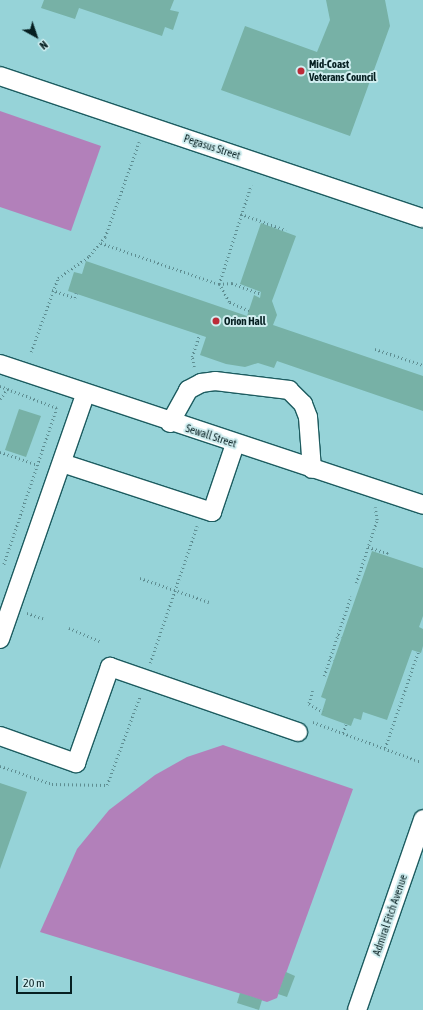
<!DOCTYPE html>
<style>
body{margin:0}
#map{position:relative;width:423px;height:1010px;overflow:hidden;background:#96d3d8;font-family:"Asap Condensed",sans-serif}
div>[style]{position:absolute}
.green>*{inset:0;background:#b280ba}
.building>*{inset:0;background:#77b1a6}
.path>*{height:2.5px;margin-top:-1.25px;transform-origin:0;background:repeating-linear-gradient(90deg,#5e8d91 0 1px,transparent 0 4px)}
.roads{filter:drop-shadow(1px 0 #1d5c60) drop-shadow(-1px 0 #1d5c60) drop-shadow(0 1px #1d5c60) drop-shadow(0 -1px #1d5c60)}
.minor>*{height:18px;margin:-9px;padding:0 9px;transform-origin:9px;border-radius:9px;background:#fff}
.dots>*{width:11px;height:11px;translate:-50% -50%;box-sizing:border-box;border:2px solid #d0eef0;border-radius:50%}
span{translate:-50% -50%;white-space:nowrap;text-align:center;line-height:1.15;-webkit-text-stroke:4px #d0eef0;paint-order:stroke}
.poi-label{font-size:11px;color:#061f21;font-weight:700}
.left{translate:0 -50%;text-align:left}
.street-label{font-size:11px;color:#061f21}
.north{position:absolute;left:16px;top:16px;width:40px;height:40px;-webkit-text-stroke:3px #d0eef0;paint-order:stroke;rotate:140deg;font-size:11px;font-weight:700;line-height:16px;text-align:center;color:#061f21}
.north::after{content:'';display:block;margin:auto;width:14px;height:18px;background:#061f21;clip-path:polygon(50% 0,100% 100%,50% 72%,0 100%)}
.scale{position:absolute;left:16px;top:976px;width:56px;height:18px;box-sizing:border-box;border:2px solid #061f21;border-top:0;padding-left:5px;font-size:12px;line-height:14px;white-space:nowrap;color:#061f21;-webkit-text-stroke:3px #d0eef0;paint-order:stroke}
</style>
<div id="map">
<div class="green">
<i style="clip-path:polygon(0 111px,101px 146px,71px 231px,0 207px)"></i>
<i style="clip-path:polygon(223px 745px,353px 789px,277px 998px,267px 1002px,40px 932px,77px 849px,109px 810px,155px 775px,187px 757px)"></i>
</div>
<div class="building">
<i style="clip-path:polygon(44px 0,174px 0,170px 10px,179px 12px,173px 30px,165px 27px,162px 36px,79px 8px,75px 19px,41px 8px)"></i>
<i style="clip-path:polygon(326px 0,385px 0,390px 26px,350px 136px,221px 90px,245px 26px,317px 52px,330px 20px)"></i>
<i style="clip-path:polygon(261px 223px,296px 236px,272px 301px,277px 315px,273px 325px,423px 376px,423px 411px,277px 361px,274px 368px,258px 363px,245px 367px,226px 364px,200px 355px,206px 337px,68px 291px,74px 272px,82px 274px,86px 261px,247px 316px,254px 295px,260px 298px,261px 292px,240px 284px)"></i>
<i style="clip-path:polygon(19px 409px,41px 416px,26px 457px,5px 450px)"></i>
<i style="clip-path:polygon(372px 551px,423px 568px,423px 616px,419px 627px,423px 629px,423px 646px,421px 653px,412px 650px,387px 720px,363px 712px,361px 720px,354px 718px,351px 726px,321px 715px,326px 699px,321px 697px)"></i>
<i style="clip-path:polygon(0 783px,27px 792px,0 869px)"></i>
<i style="clip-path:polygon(286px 972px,295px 976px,287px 997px,278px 994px)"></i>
<i style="clip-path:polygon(240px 993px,262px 1000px,259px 1010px,237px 1003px)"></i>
</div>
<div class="path">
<i style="left:241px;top:214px;width:48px;rotate:19.6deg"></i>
<i style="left:101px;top:243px;width:125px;rotate:19.2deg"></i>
<i style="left:219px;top:284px;width:104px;rotate:-72.1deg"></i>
<i style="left:52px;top:290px;width:24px;rotate:19deg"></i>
<i style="left:75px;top:298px;width:5px;rotate:-79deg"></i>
<i style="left:249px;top:311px;width:22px;rotate:-156deg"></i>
<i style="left:229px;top:302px;width:21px;rotate:-119deg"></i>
<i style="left:219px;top:284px;width:13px;rotate:-4deg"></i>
<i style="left:232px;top:283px;width:30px;rotate:21deg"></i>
<i style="left:375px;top:349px;width:51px;rotate:18.4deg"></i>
<i style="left:31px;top:352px;width:79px;rotate:-70deg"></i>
<i style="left:58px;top:278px;width:38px;rotate:-35deg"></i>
<i style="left:89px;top:256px;width:25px;rotate:-50deg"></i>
<i style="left:105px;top:237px;width:101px;rotate:-70.3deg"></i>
<i style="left:194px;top:367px;width:10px;rotate:-101deg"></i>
<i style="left:192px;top:357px;width:23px;rotate:-72deg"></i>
<i style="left:0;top:386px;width:61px;rotate:21.1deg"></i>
<i style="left:57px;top:408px;width:166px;rotate:108.7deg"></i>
<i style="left:0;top:399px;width:14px;rotate:-54deg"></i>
<i style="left:0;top:452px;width:40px;rotate:18.9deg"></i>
<i style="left:368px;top:547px;width:21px;rotate:17deg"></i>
<i style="left:388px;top:553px;width:3px;rotate:108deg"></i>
<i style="left:140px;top:578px;width:73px;rotate:19.2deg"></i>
<i style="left:356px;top:583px;width:66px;rotate:-71.6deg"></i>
<i style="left:377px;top:520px;width:13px;rotate:-99deg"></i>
<i style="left:27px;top:613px;width:18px;rotate:19deg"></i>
<i style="left:69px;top:628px;width:34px;rotate:23deg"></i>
<i style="left:338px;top:635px;width:4px;rotate:27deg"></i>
<i style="left:330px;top:658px;width:4px;rotate:27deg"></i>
<i style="left:150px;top:663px;width:145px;rotate:-71.1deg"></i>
<i style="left:324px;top:676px;width:84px;rotate:-71.4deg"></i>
<i style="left:313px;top:691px;width:14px;rotate:107deg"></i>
<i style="left:309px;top:704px;width:16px;rotate:30deg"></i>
<i style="left:313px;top:722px;width:115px;rotate:20.3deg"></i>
<i style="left:343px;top:733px;width:9px;rotate:-72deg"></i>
<i style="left:385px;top:748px;width:102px;rotate:-71deg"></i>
<i style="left:0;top:766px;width:55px;rotate:19.1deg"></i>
<i style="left:52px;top:784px;width:55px;rotate:1deg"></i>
<i style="left:107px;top:785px;width:95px;rotate:-69.7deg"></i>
</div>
<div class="roads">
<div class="minor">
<i style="left:0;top:76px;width:446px;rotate:18.6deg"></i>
<i style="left:0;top:364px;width:446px;rotate:18.4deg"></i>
<i style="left:170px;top:423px;width:38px;rotate:-61deg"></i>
<i style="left:188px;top:390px;width:15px;rotate:-28deg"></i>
<i style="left:201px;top:383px;width:14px;rotate:-8deg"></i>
<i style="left:215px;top:381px;width:75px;rotate:6.9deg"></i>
<i style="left:289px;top:390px;width:20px;rotate:45deg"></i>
<i style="left:303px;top:404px;width:14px;rotate:69deg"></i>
<i style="left:308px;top:417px;width:52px;rotate:85.6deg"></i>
<i style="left:62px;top:463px;width:158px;rotate:18.1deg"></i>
<i style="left:212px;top:512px;width:72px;rotate:-71.3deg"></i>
<i style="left:0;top:639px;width:258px;rotate:-70.8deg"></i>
<i style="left:0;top:736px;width:81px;rotate:19.6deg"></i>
<i style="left:76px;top:763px;width:102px;rotate:-70.5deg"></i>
<i style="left:110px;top:667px;width:199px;rotate:19.1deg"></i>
<i style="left:357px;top:1010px;width:202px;rotate:-70.9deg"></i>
</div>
</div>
<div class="dots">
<i style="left:301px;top:71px;background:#bc2b38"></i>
<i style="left:216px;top:321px;background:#bc2b38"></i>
</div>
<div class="poi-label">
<span class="left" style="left:309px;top:71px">Mid-Coast<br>Veterans Council</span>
<span class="left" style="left:224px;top:321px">Orion Hall</span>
</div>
<div class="street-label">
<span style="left:212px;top:147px;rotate:18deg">Pegasus Street</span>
<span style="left:211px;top:436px;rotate:18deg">Sewall Street</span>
<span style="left:390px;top:915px;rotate:-71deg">Admiral Fitch Avenue</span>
</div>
<div class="north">N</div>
<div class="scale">20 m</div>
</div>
